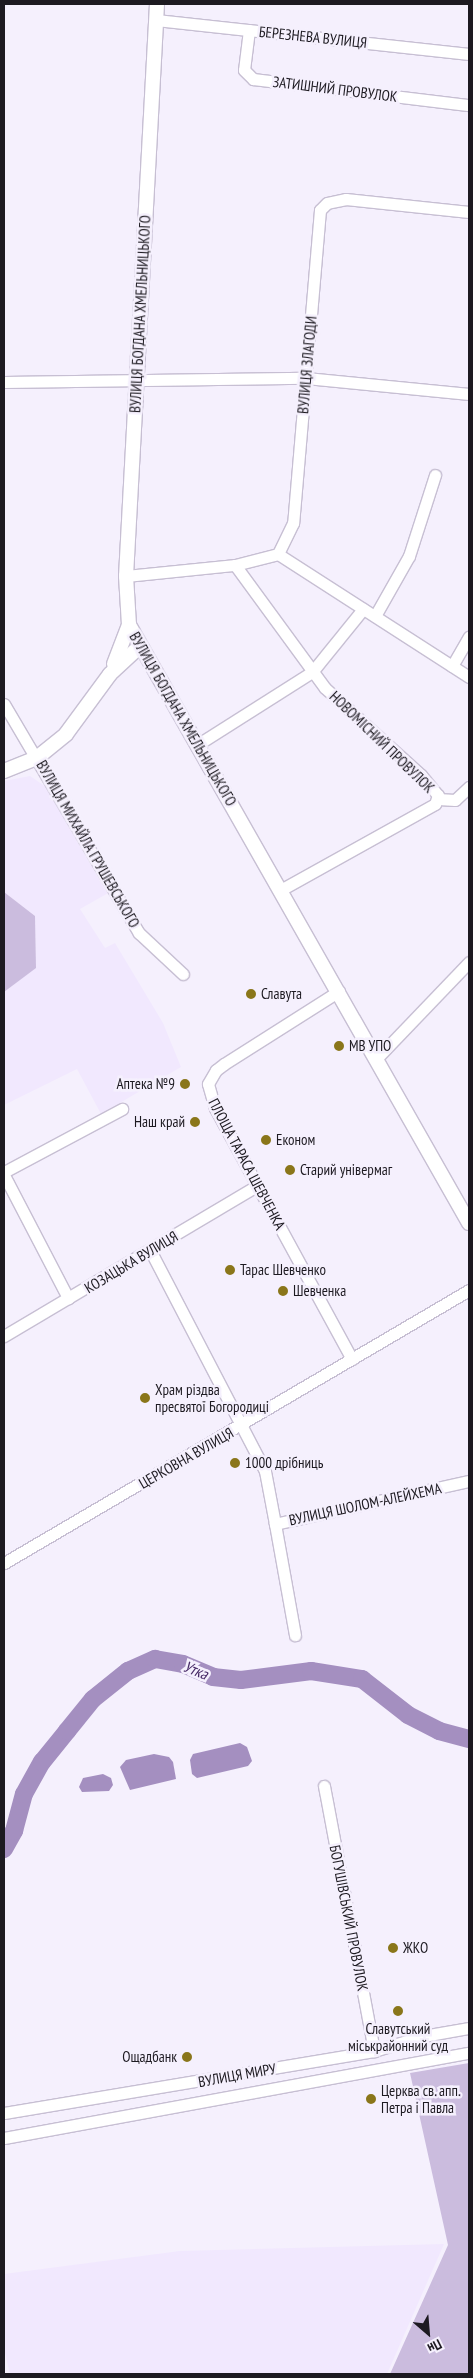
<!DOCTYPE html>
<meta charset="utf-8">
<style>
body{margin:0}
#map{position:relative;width:473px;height:2378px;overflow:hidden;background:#f5f0fd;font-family:"PT Sans Narrow",sans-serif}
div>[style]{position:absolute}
.built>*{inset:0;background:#f1e8fe}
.green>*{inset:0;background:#cbbcde}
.water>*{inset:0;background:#a48fc0}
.river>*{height:18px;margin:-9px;padding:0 9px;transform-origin:9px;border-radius:9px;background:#a48fc0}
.roads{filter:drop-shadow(1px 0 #c7bfd3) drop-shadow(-1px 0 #c7bfd3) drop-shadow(0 1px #c7bfd3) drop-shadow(0 -1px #c7bfd3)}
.minor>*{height:11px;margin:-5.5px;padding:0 5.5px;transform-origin:5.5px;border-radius:5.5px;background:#fff}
.major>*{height:14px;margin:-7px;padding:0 7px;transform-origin:7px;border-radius:7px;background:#fff}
.dots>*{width:14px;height:14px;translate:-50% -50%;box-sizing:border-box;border:2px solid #f5f0fd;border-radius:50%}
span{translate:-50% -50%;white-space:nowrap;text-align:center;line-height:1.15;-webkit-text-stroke:5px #f5f0fd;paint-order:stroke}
.street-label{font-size:15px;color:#1d1a21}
.poi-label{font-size:15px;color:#1d1a21}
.left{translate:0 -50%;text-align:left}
.right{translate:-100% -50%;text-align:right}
.water-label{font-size:16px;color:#482b67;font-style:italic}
.frame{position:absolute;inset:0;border:5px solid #1d1a21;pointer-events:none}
.north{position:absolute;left:403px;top:2308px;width:50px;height:50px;-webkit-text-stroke:4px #f5f0fd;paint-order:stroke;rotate:153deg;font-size:14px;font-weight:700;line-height:20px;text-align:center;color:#1d1a21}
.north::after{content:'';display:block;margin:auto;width:18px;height:22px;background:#1d1a21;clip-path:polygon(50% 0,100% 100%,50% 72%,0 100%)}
</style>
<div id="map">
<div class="built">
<i style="clip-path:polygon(30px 776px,49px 789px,110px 892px,80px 909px,105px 948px,115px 943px,163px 1023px,181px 1067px,101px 1114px,77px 1069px,4px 1105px,4px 992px,36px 967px,35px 916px,4px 892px,4px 781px)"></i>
<i style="clip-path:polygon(444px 2244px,387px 2374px,10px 2374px,4px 2349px,4px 2274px,180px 2251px)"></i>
</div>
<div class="green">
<i style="clip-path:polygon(4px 892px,35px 916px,36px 968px,4px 992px)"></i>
<i style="clip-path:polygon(469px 2063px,469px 2374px,390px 2374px,448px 2245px,410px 2073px)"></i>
</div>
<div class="water">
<i style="clip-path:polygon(240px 1743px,247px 1747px,252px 1761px,248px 1766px,197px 1778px,192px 1774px,190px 1760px,193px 1754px)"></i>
<i style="clip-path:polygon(154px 1754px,169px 1757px,173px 1762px,176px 1779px,130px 1790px,120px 1767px,126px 1760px)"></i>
<i style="clip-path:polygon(103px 1774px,111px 1778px,113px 1785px,109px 1791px,82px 1792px,79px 1787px,83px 1778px)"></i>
</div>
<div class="river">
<i style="left:4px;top:1849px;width:21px;rotate:-61deg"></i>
<i style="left:14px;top:1831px;width:38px;rotate:-75deg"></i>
<i style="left:24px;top:1794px;width:37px;rotate:-61deg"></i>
<i style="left:42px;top:1762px;width:40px;rotate:-51deg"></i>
<i style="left:67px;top:1731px;width:41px;rotate:-50.9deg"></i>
<i style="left:93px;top:1699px;width:45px;rotate:-38.7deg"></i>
<i style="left:128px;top:1671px;width:30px;rotate:-24deg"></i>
<i style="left:155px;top:1659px;width:28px;rotate:10deg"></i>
<i style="left:183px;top:1664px;width:33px;rotate:23deg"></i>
<i style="left:213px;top:1677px;width:28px;rotate:6deg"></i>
<i style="left:241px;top:1680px;width:71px;rotate:-7.3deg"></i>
<i style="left:311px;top:1671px;width:52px;rotate:8.9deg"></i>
<i style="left:362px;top:1679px;width:58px;rotate:38deg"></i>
<i style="left:408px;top:1715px;width:35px;rotate:27deg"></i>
<i style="left:439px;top:1731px;width:31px;rotate:15deg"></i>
</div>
<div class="roads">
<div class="minor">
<i style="left:156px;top:20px;width:315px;rotate:6.2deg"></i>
<i style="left:249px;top:30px;width:40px;rotate:97.1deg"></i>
<i style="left:244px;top:70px;width:13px;rotate:45deg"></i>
<i style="left:253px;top:79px;width:218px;rotate:6.9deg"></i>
<i style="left:469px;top:212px;width:124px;rotate:-174deg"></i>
<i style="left:346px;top:199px;width:19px;rotate:168deg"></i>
<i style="left:327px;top:203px;width:10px;rotate:135deg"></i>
<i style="left:320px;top:210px;width:314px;rotate:94.9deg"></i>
<i style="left:293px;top:523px;width:34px;rotate:116deg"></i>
<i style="left:278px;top:554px;width:227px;rotate:32.8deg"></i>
<i style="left:4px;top:382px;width:302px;rotate:-0.8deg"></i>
<i style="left:306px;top:378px;width:164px;rotate:5.6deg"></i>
<i style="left:235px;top:565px;width:152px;rotate:53.8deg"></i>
<i style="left:325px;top:688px;width:130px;rotate:42.2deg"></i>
<i style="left:421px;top:775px;width:26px;rotate:50deg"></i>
<i style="left:438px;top:795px;width:9px;rotate:108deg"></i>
<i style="left:435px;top:804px;width:175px;rotate:150.9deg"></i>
<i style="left:126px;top:576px;width:110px;rotate:-5.8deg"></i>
<i style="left:235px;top:565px;width:44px;rotate:-14.3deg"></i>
<i style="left:375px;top:616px;width:69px;rotate:-60.5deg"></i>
<i style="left:409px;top:556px;width:85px;rotate:-72.2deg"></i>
<i style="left:452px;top:666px;width:34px;rotate:-60deg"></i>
<i style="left:4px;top:704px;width:266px;rotate:59.5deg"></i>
<i style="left:139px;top:933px;width:60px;rotate:43deg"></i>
<i style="left:197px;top:745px;width:136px;rotate:-32.4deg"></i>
<i style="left:312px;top:672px;width:81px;rotate:-51deg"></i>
<i style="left:438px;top:799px;width:17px;rotate:3deg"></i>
<i style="left:455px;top:800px;width:19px;rotate:-43deg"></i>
<i style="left:339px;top:991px;width:136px;rotate:147.6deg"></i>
<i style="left:224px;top:1064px;width:10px;rotate:143deg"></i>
<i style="left:216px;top:1070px;width:16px;rotate:120deg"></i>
<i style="left:208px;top:1084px;width:25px;rotate:74deg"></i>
<i style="left:215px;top:1108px;width:286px;rotate:61.4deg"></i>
<i style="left:377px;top:1058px;width:133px;rotate:-46.2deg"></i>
<i style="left:4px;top:1172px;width:134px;rotate:-28.1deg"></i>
<i style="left:4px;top:1175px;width:139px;rotate:62.5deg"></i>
<i style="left:150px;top:1250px;width:249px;rotate:62.5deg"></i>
<i style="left:265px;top:1471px;width:54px;rotate:79.3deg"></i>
<i style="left:275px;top:1524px;width:199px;rotate:-12.5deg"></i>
<i style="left:4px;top:1336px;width:294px;rotate:-30.7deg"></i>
<i style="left:275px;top:1524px;width:113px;rotate:79.8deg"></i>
<i style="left:4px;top:1563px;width:539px;rotate:-30.42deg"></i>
<i style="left:324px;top:1786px;width:270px;rotate:79.3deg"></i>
<i style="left:4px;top:2113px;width:375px;rotate:-9.5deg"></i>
<i style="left:374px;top:2051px;width:51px;rotate:-17deg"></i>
<i style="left:423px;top:2036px;width:47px;rotate:-9.9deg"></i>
<i style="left:4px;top:2138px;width:473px;rotate:-10.4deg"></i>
</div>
<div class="major">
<i style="left:157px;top:4px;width:573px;rotate:93.1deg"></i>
<i style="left:126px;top:576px;width:49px;rotate:86.5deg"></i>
<i style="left:129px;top:625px;width:688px;rotate:60.38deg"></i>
<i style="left:114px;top:664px;width:42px;rotate:-69deg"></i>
<i style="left:4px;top:771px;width:37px;rotate:-22deg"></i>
<i style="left:38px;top:757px;width:36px;rotate:-39deg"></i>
<i style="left:66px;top:734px;width:74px;rotate:-53.7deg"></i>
<i style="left:110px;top:674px;width:41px;rotate:-43deg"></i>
</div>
</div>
<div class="dots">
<i style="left:251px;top:994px;background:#8a761a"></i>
<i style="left:339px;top:1046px;background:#8a761a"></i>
<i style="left:185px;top:1084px;background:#8a761a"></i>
<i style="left:195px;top:1122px;background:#8a761a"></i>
<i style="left:266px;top:1140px;background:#8a761a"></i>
<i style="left:290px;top:1170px;background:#8a761a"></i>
<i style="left:230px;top:1270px;background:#8a761a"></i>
<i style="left:283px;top:1291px;background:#8a761a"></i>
<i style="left:145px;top:1398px;background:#8a761a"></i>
<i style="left:235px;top:1463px;background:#8a761a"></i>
<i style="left:393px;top:1948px;background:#8a761a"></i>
<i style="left:398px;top:2011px;background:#8a761a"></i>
<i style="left:187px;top:2057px;background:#8a761a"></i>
<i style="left:371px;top:2099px;background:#8a761a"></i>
</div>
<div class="street-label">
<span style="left:313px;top:37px;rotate:6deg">БЕРЕЗНЕВА ВУЛИЦЯ</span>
<span style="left:335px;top:89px;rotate:7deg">ЗАТИШНИЙ ПРОВУЛОК</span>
<span style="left:140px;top:314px;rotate:-87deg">ВУЛИЦЯ БОГДАНА ХМЕЛЬНИЦЬКОГО</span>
<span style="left:307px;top:365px;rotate:-85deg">ВУЛИЦЯ ЗЛАГОДИ</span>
<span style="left:183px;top:719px;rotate:60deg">ВУЛИЦЯ БОГДАНА ХМЕЛЬНИЦЬКОГО</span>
<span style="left:382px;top:742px;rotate:44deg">НОВОМІСНИЙ ПРОВУЛОК</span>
<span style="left:88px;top:844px;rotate:60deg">ВУЛИЦЯ МИХАЙЛА ГРУШЕВСЬКОГО</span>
<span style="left:247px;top:1164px;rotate:62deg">ПЛОЩА ТАРАСА ШЕВЧЕНКА</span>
<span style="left:131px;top:1262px;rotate:-31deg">КОЗАЦЬКА ВУЛИЦЯ</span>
<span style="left:186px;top:1458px;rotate:-30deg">ЦЕРКОВНА ВУЛИЦЯ</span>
<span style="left:365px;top:1504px;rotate:-12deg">ВУЛИЦЯ ШОЛОМ-АЛЕЙХЕМА</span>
<span style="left:349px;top:1918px;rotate:79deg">БОГУШІВСЬКИЙ ПРОВУЛОК</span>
<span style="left:237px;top:2075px;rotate:-10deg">ВУЛИЦЯ МИРУ</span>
</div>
<div class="poi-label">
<span class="left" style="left:261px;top:994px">Славута</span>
<span class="left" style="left:349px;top:1046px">МВ УПО</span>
<span class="right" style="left:175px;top:1084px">Аптека №9</span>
<span class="right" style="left:185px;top:1122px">Наш край</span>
<span class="left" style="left:276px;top:1140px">Економ</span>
<span class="left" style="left:300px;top:1170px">Старий універмаг</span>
<span class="left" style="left:240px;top:1270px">Тарас Шевченко</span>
<span class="left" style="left:293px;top:1291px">Шевченка</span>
<span class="left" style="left:155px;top:1398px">Храм різдва<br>пресвятої Богородиці</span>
<span class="left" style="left:245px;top:1463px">1000 дрібниць</span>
<span class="left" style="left:403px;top:1948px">ЖКО</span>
<span style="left:398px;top:2037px">Славутський<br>міськрайонний суд</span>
<span class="right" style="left:177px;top:2057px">Ощадбанк</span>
<span class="left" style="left:381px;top:2099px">Церква св. апп.<br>Петра і Павла</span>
</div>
<div class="water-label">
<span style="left:196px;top:1670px;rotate:22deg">Утка</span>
</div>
<div class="frame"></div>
<div class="north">Пн</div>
</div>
